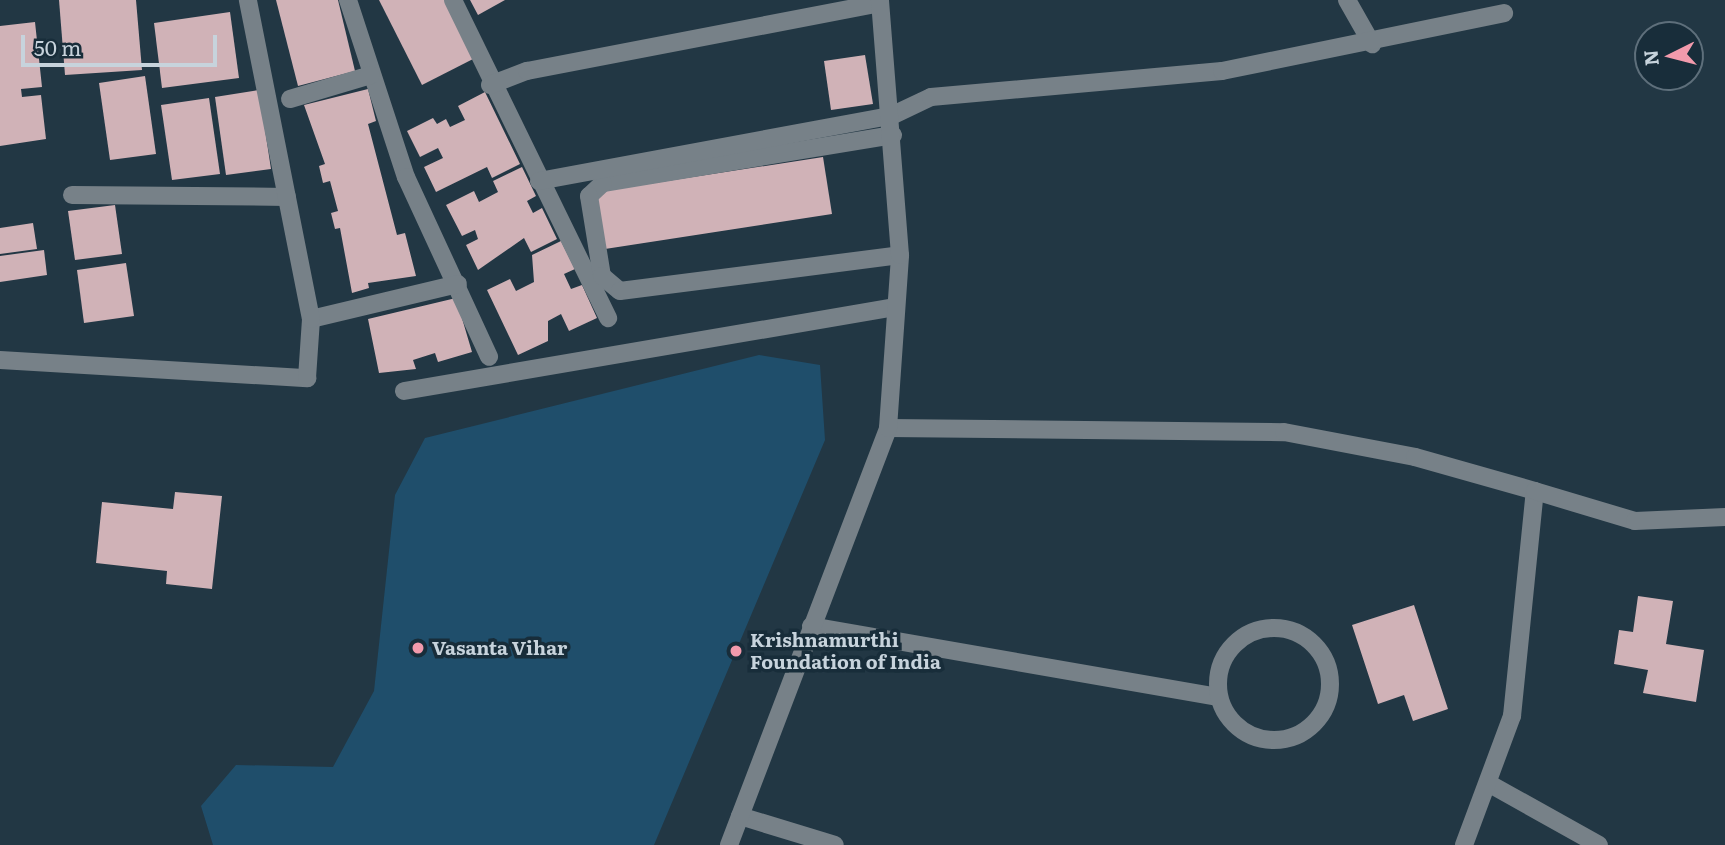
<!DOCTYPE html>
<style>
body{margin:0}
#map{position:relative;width:1725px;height:845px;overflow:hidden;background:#223744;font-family:Literata,serif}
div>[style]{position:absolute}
.green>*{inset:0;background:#1f4e6b}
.building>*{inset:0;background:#d0b2b7}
.minor>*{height:18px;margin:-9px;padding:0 9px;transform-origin:9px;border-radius:9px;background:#778188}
.minor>.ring{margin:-9px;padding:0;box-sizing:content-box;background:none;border:18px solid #778188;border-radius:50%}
.dots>*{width:19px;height:19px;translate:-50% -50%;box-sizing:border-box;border:4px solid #182d3a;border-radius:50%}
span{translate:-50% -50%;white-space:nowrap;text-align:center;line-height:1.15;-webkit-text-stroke:7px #182d3a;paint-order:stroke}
.poi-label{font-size:19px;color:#c7d3dc;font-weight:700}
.left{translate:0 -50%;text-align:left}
.north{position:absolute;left:1634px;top:21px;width:70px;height:70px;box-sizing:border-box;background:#182d3a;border:2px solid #5e6f7b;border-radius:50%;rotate:264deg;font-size:19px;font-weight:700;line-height:28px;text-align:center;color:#c7d3dc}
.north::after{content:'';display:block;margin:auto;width:24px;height:32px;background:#f29aac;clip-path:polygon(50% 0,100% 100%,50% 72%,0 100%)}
.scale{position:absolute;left:21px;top:35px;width:196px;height:32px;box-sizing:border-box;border:4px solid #c7d3dc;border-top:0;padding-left:9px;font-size:21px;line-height:24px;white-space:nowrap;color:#c7d3dc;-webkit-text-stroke:5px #182d3a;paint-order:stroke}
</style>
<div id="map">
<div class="green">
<i style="clip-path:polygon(759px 355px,820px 365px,825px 440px,654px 845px,213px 845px,201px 806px,236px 765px,333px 767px,374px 691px,395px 495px,425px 438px)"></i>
</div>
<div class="building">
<i style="clip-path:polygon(59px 0,136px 0,142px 70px,65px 75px)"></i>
<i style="clip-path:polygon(276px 0,338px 0,355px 71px,298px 86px)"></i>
<i style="clip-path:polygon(379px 0,446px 0,475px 58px,422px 85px)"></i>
<i style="clip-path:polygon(470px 0,505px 0,478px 15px)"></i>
<i style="clip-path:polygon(230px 12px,239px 78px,162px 88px,154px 23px)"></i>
<i style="clip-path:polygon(35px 22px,42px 87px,21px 89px,22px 97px,41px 95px,46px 139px,0 146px,0 26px)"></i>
<i style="clip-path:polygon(865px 55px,873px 104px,831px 110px,824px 61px)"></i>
<i style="clip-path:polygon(145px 76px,156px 154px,110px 160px,99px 83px)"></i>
<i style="clip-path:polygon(368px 89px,376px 121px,368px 124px,397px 235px,405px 233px,416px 276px,368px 283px,369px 288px,352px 293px,340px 228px,335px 229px,331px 213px,338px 211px,330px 181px,323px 183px,319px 166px,325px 164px,304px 105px)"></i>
<i style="clip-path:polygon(259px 90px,271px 169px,226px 175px,215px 97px)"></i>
<i style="clip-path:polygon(485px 92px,520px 164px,492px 178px,487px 167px,436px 192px,424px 167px,443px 158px,438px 148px,420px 157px,407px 131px,433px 118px,437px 124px,446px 119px,450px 127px,465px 120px,458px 106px)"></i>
<i style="clip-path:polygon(209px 98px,220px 174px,172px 180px,161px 105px)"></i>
<i style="clip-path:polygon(823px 157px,832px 214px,605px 249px,596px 192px)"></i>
<i style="clip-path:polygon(522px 167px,536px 196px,527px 201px,533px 213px,542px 208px,557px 239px,531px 252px,524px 238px,478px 270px,466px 245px,478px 239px,475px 230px,462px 236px,446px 205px,474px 191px,479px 202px,498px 192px,493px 181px)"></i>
<i style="clip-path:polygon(115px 205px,122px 254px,75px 260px,68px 211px)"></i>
<i style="clip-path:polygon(33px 223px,37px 249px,0 254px,0 228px)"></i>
<i style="clip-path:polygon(561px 241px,575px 269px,564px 274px,571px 289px,582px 285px,597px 318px,569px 331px,561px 314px,548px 321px,548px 341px,518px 355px,487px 290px,510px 279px,516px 291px,534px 282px,532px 255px)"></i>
<i style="clip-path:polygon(44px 250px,47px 275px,0 282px,0 256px)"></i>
<i style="clip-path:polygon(126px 263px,134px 316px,84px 323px,77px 270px)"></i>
<i style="clip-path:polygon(456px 298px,472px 352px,438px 362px,435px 353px,413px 360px,416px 369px,379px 373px,368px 319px)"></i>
<i style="clip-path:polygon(175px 492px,222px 496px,212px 589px,166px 584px,167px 571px,96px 563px,102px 502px,173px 509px)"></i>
<i style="clip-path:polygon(1638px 596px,1673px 601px,1666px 644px,1704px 650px,1696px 702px,1643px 693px,1648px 670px,1614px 664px,1619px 630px,1633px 632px)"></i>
<i style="clip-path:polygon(1414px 605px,1448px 709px,1413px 721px,1404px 695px,1378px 704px,1352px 625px)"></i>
</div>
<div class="minor">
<i style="left:348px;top:0;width:186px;rotate:71.9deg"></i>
<i style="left:406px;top:177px;width:198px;rotate:65.2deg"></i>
<i style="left:453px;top:0;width:354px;rotate:64deg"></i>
<i style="left:1347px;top:0;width:51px;rotate:60.4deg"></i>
<i style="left:490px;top:85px;width:40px;rotate:-21deg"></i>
<i style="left:527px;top:71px;width:359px;rotate:-10.9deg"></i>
<i style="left:290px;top:99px;width:84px;rotate:-16.5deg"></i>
<i style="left:893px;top:135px;width:294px;rotate:170.6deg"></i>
<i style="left:603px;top:183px;width:19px;rotate:137deg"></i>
<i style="left:589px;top:196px;width:81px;rotate:80.8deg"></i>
<i style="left:602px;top:276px;width:23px;rotate:40deg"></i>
<i style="left:620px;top:291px;width:282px;rotate:-7.3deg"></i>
<i style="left:539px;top:181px;width:358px;rotate:-10.5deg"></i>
<i style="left:891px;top:116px;width:44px;rotate:-25.4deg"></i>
<i style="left:931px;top:97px;width:292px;rotate:-5.1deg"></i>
<i style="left:1222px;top:71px;width:288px;rotate:-11.6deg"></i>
<i style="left:72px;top:195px;width:215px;rotate:0.5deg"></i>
<i style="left:311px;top:319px;width:151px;rotate:-13.4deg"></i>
<i style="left:0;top:360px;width:308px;rotate:3.4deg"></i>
<i style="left:307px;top:378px;width:59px;rotate:-86.1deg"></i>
<i style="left:311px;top:319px;width:325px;rotate:-101.2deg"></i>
<i style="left:404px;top:391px;width:499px;rotate:-9.7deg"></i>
<i style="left:888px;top:428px;width:396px;rotate:0.6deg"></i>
<i style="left:1284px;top:432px;width:133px;rotate:10.8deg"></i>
<i style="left:1415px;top:457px;width:125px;rotate:15.8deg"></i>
<i style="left:811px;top:626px;width:414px;rotate:9.9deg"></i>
<i class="ring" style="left:1218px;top:628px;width:94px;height:94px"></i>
<i style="left:1488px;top:783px;width:127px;rotate:29.2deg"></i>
<i style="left:740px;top:816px;width:99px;rotate:17deg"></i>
<i style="left:729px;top:845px;width:446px;rotate:-69.1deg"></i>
<i style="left:888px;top:428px;width:173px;rotate:-86deg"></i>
<i style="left:900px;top:255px;width:256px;rotate:-94.5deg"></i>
<i style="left:1464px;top:845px;width:138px;rotate:-69.6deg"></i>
<i style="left:1512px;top:716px;width:226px;rotate:-84.2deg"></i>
<i style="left:1535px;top:491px;width:104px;rotate:16.7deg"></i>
<i style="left:1635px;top:521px;width:90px;rotate:-2.5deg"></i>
</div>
<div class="dots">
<i style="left:418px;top:648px;background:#f29aac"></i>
<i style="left:736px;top:651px;background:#f29aac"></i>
</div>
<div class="poi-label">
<span class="left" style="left:750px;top:651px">Krishnamurthi<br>Foundation of India</span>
<span class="left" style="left:432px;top:648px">Vasanta Vihar</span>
</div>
<div class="north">N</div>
<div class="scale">50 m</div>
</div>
